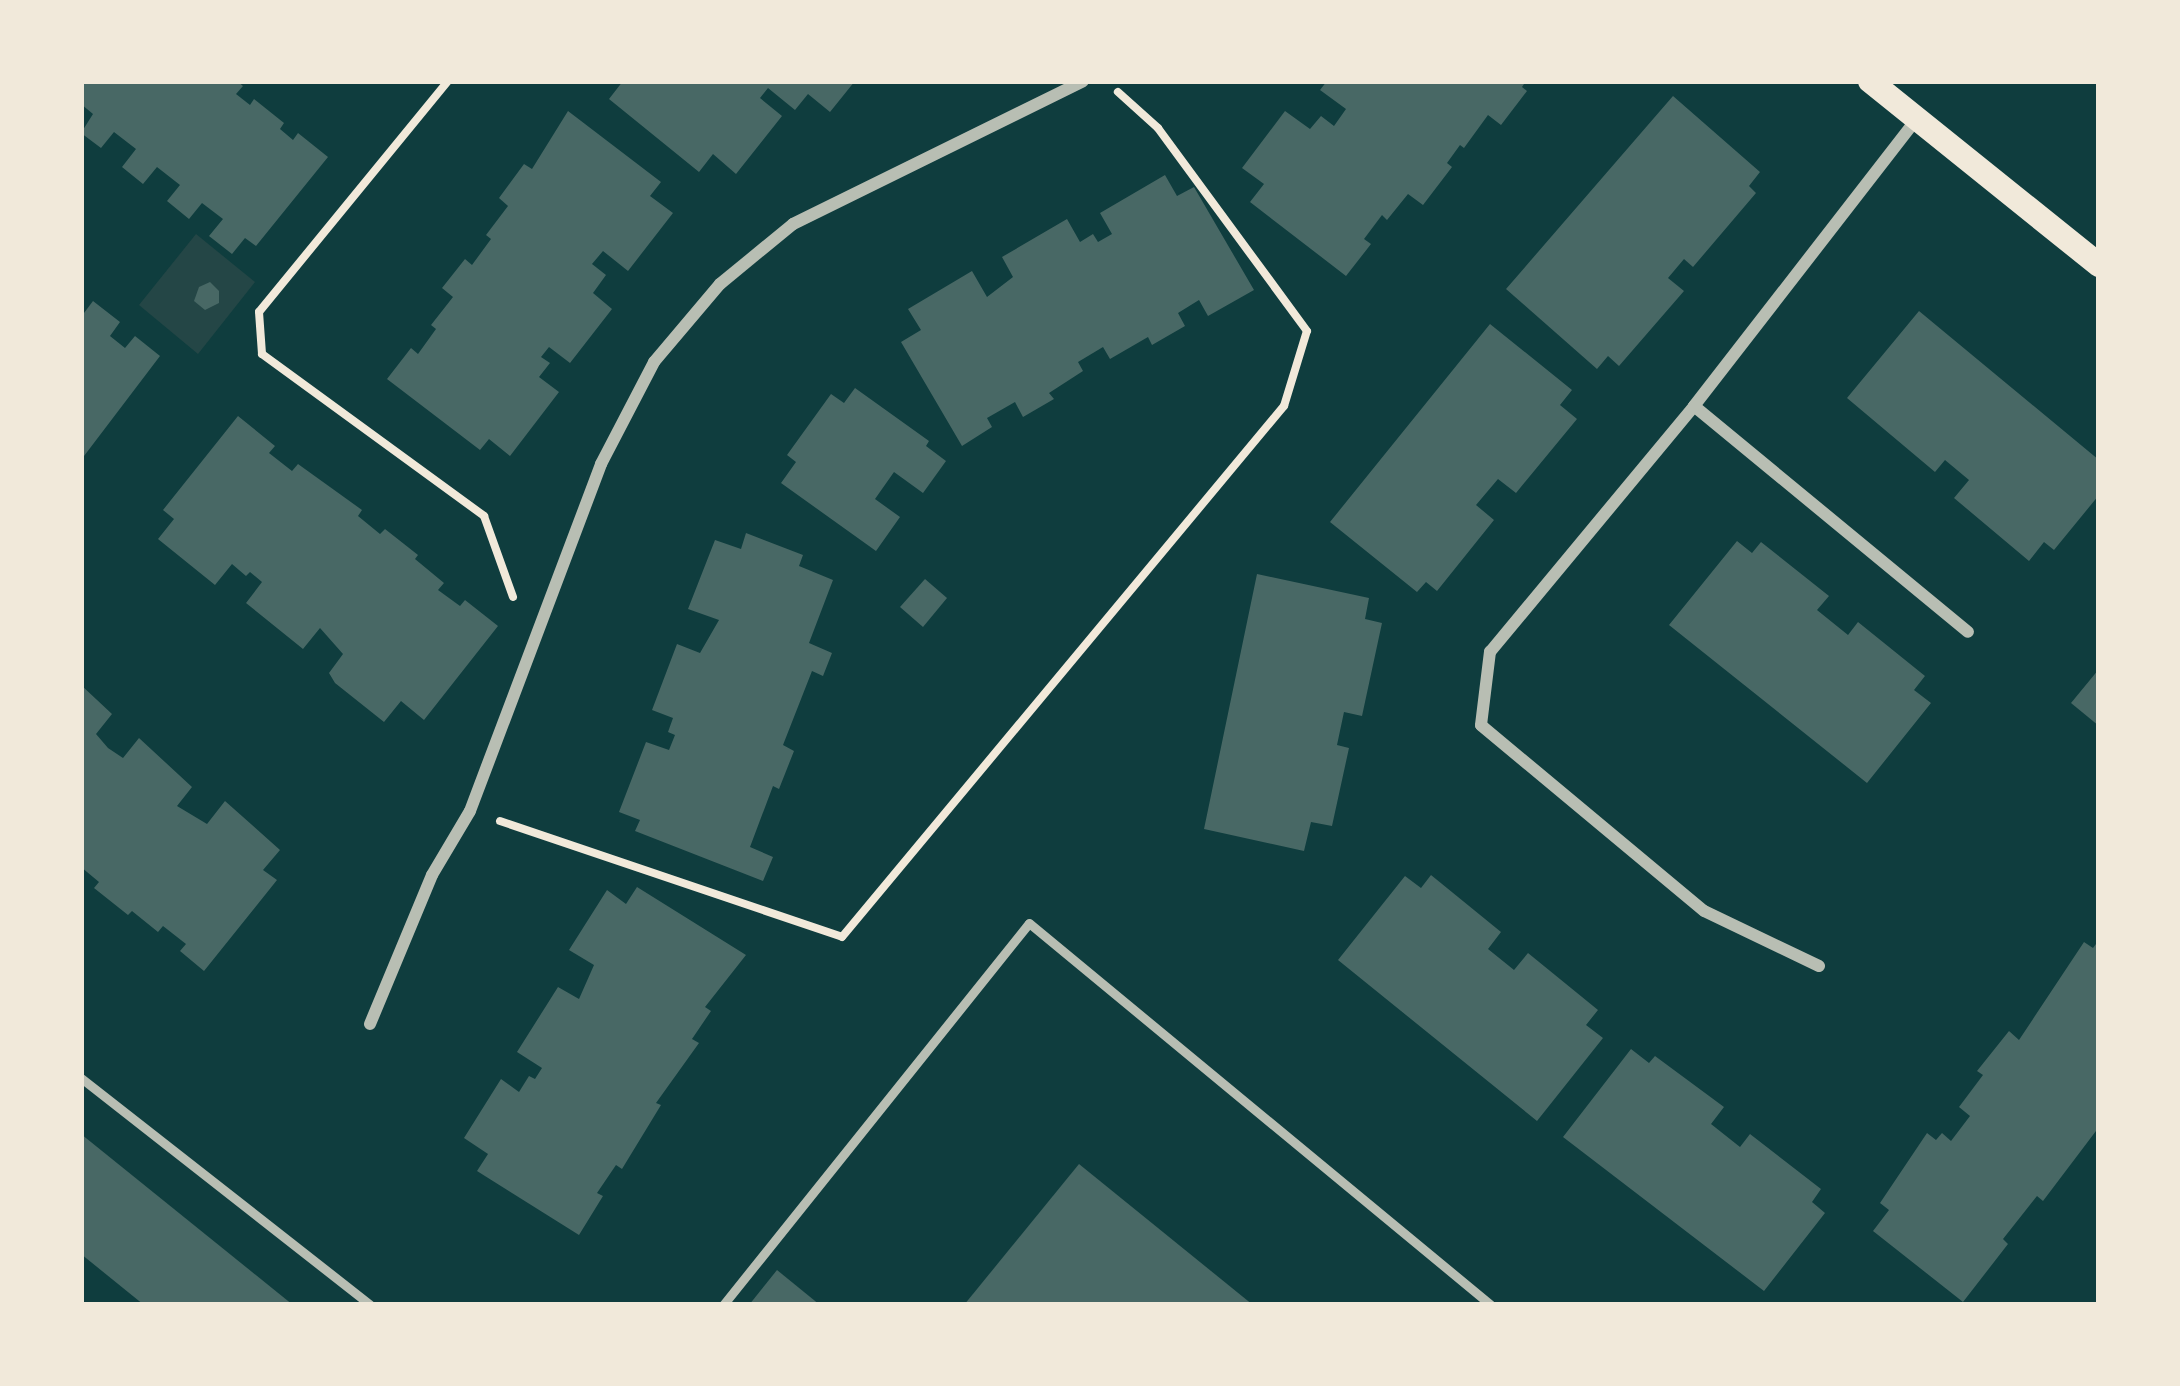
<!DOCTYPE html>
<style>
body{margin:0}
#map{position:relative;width:2180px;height:1386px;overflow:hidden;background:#0f3d3e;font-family:"Fira Sans",sans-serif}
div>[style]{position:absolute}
.green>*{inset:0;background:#244646}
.building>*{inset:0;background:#486865}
.path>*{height:8px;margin:-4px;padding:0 4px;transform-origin:4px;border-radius:4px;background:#f1e9da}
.service>*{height:9px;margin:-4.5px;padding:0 4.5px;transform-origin:4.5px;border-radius:4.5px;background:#b8beb3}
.minor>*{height:12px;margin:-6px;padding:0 6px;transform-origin:6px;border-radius:6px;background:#b8beb3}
.secondary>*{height:24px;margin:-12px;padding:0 12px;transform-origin:12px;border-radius:12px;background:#f1e9da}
span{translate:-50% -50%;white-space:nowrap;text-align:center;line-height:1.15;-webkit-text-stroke:9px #f1e9da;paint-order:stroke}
.frame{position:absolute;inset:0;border:84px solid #f1e9da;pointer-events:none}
</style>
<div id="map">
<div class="green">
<i style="clip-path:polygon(196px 234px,255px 282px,198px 354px,139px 305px)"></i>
</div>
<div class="building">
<i style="clip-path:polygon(81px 81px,237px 81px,243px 86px,236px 94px,250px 105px,254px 99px,284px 123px,280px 129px,293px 140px,298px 133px,328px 157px,256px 246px,245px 238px,232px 254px,209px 236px,223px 219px,202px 203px,189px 219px,167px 201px,180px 185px,157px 167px,143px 184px,122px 167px,136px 149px,114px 132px,101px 148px,81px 133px,93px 114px,81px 104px)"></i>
<i style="clip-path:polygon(623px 81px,855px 81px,830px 112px,808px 94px,795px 110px,768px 88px,760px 98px,782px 116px,736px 174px,713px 154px,699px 172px,609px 99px)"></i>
<i style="clip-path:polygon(1327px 81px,1526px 81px,1522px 87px,1527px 91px,1501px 125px,1488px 115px,1464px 148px,1460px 145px,1447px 163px,1452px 167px,1423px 205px,1408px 194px,1387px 220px,1382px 215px,1364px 239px,1371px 244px,1346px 276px,1250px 202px,1264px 184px,1242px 168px,1285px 111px,1310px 129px,1321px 116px,1334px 126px,1346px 109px,1320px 90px)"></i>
<i style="clip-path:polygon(1673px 96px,1760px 172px,1749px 186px,1756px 193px,1693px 267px,1684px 259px,1668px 278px,1684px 291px,1619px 366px,1608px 356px,1597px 369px,1506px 289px)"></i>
<i style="clip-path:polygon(568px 111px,661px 182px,650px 196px,673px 213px,628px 271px,603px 251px,592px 264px,606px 275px,593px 293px,612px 309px,570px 363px,549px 347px,541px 357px,550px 363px,539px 377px,559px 392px,510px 456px,489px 439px,480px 450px,387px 379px,411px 348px,418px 354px,436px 329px,431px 325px,453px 297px,442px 288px,465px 259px,472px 265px,491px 239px,486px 235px,508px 206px,499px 198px,524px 164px,532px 169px)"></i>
<i style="clip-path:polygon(1165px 175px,1177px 196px,1194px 187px,1254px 290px,1208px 316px,1199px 300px,1178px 313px,1185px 326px,1152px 345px,1148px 337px,1110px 359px,1103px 347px,1078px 362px,1083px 371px,1049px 393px,1054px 399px,1023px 417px,1015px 402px,987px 418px,992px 427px,962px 446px,901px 342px,921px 330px,908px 309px,972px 271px,987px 297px,1013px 277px,1002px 257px,1067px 219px,1080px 242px,1093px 234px,1098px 242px,1112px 234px,1100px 213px)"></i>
<i style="clip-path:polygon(210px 282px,219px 291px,219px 303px,205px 310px,194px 301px,199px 287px)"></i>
<i style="clip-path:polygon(93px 301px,120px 322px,110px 336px,125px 348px,135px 336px,160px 356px,81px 460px,81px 317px)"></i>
<i style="clip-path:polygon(1919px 311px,2099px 460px,2099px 495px,2054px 550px,2044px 542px,2029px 561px,1954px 498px,1969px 480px,1945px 460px,1935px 472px,1847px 398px)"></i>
<i style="clip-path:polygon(1490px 324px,1572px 390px,1560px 405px,1577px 419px,1516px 493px,1498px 479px,1476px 505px,1494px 520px,1437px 591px,1426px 582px,1417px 592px,1330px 522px)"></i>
<i style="clip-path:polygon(855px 388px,929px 441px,926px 446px,946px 461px,923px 493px,894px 472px,875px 499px,900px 517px,876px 551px,781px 483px,796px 462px,787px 455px,831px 394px,844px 403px)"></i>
<i style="clip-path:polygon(238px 416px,275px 446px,269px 453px,292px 471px,298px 464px,362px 510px,358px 516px,380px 534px,385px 529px,418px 555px,415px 559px,444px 583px,438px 590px,460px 606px,465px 600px,498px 626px,424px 720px,401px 701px,384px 722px,335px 683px,329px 673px,343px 654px,320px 628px,303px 649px,246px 603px,262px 582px,250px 572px,246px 576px,232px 564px,215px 585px,158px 539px,174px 519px,163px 510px)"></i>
<i style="clip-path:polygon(746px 533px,803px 555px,799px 566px,833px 580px,809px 643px,832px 653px,823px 676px,812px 671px,783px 745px,794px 751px,779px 789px,773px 786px,750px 847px,773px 857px,763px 881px,635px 831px,640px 820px,619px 812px,646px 742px,669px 750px,675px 735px,668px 732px,673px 718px,652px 710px,677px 644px,700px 653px,719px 620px,688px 609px,715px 540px,741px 549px)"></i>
<i style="clip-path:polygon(1737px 541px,1752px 553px,1761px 542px,1829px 596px,1817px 610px,1848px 635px,1858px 622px,1925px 676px,1914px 690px,1931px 703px,1867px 783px,1669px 625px)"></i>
<i style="clip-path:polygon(1257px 574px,1369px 598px,1365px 619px,1382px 623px,1362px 716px,1344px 712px,1337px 745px,1349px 748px,1332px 826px,1311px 822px,1304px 851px,1204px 829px)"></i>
<i style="clip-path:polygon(925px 579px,947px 598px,923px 627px,900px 607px)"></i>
<i style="clip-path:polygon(2099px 669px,2099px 726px,2071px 703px)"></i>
<i style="clip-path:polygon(81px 685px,112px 714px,96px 734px,108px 748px,123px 758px,139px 738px,192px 787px,177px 806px,207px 824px,225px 801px,280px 850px,263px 870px,277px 880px,204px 971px,180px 951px,186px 944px,163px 926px,158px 932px,132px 911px,128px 915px,94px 888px,99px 882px,81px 867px)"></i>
<i style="clip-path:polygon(1431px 875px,1501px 932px,1488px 949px,1514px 970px,1528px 953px,1598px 1010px,1586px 1025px,1603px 1038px,1537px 1121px,1338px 960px,1405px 876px,1421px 888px)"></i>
<i style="clip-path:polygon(637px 887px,746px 955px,705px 1007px,711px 1011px,692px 1039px,699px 1043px,656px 1103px,661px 1105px,622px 1169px,616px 1165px,597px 1193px,603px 1196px,579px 1235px,477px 1171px,488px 1154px,464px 1138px,501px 1079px,519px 1092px,529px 1076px,535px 1079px,542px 1068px,517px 1052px,558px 987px,579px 999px,594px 965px,569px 950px,607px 890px,626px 904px)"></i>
<i style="clip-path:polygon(2099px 940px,2099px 1127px,2043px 1201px,2037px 1196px,2003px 1239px,2008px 1244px,1963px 1302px,1873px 1231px,1889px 1210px,1880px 1203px,1927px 1133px,1936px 1140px,1942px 1133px,1951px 1141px,1970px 1116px,1959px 1107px,1983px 1075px,1977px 1071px,2009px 1031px,2019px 1040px,2084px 942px,2093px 948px)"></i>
<i style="clip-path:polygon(1631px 1049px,1649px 1063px,1655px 1056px,1724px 1107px,1711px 1124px,1740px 1147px,1750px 1134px,1821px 1189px,1812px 1202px,1825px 1213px,1764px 1291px,1563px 1137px)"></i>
<i style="clip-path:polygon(81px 1134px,293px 1305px,144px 1305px,81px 1254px)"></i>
<i style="clip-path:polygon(1079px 1164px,1253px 1305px,964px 1305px)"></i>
<i style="clip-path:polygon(777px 1270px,820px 1305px,749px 1305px)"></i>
</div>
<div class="path">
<i style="left:448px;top:81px;width:298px;rotate:129.3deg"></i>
<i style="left:259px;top:312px;width:42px;rotate:85.9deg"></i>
<i style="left:262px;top:354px;width:275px;rotate:36.1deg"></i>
<i style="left:484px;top:516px;width:86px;rotate:70.3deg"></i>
<i style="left:500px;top:821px;width:361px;rotate:18.7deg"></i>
<i style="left:842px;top:937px;width:691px;rotate:-50.23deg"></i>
<i style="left:1284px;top:406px;width:78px;rotate:-73deg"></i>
<i style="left:1307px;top:331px;width:252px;rotate:-126.3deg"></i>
<i style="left:1158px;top:128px;width:54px;rotate:-138deg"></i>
</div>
<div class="service">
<i style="left:81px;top:1078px;width:367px;rotate:38.1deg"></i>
<i style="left:723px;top:1305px;width:489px;rotate:-51.3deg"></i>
<i style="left:1029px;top:923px;width:599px;rotate:39.59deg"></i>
</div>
<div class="minor">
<i style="left:1694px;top:406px;width:355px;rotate:39.5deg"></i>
<i style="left:1819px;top:966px;width:127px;rotate:-154.4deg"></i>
<i style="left:1704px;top:911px;width:290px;rotate:-140.2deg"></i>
<i style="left:1481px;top:725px;width:74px;rotate:-83deg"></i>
<i style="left:1490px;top:652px;width:320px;rotate:-50.3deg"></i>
<i style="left:1694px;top:406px;width:363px;rotate:-52.2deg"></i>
<i style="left:370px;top:1024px;width:161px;rotate:-67.4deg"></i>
<i style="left:432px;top:875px;width:74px;rotate:-59.3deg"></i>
<i style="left:470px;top:811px;width:371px;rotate:-69.3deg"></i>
<i style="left:601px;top:464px;width:115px;rotate:-62.5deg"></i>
<i style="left:654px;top:362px;width:102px;rotate:-49.8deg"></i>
<i style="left:720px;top:284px;width:94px;rotate:-39.4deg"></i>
<i style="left:793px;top:224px;width:323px;rotate:-26.2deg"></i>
</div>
<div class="secondary">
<i style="left:1870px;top:81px;width:294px;rotate:38.8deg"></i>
</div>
<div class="frame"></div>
</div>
